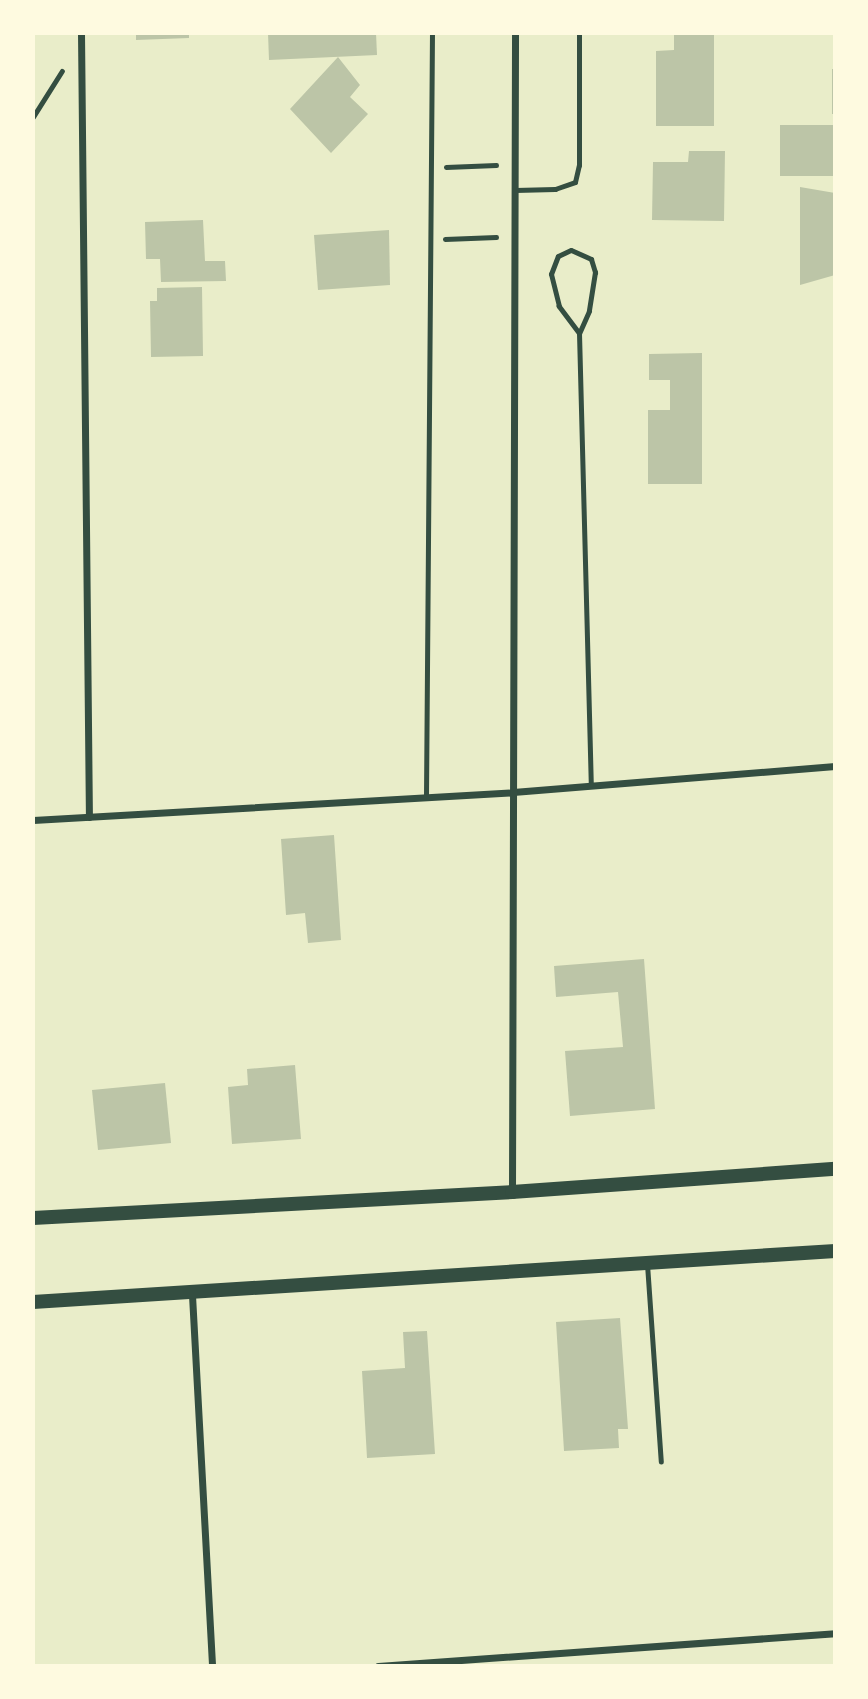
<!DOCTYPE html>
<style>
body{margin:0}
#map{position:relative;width:868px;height:1699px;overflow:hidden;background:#e9edc9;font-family:Inter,sans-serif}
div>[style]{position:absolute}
.building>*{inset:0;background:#bcc5a7}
.path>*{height:4.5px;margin:-2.25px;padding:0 2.25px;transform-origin:2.25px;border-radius:2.25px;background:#344e41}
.service>*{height:5px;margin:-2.5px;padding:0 2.5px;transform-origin:2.5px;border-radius:2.5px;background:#344e41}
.minor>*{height:7px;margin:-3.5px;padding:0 3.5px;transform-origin:3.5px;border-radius:3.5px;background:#344e41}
.secondary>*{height:14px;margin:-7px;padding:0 7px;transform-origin:7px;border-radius:7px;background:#344e41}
span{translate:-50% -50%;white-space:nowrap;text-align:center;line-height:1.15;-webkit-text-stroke:5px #fefae0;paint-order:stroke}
.frame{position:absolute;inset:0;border:35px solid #fefae0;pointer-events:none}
</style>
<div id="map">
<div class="building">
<i style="clip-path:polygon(136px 33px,189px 33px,189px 38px,136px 40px)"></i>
<i style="clip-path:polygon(268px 33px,376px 33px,377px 55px,269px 60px)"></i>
<i style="clip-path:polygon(674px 33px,714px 33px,714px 126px,656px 126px,656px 51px,674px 50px)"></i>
<i style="clip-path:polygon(338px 57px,360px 85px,350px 97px,368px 114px,331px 153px,290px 109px)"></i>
<i style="clip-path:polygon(832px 69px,835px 69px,835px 114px,832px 114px)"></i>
<i style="clip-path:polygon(780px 125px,835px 125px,835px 176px,780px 176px)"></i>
<i style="clip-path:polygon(689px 151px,725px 151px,724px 221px,652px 220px,653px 162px,688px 162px)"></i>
<i style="clip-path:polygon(800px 187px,835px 193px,835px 275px,800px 285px)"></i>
<i style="clip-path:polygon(203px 220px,205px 261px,225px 261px,226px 281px,161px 282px,160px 259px,146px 259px,145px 222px)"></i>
<i style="clip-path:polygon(389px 230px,390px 285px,318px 290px,314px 235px)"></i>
<i style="clip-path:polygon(202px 287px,203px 356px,151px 357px,150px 301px,157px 301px,157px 288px)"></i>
<i style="clip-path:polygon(702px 353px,702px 484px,648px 484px,648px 410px,670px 410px,670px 380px,649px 380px,649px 354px)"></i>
<i style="clip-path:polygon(334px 835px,341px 940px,308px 943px,305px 913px,286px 915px,281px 839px)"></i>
<i style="clip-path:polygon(644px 959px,655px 1109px,570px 1116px,565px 1051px,623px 1047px,618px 992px,556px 997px,554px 966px)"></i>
<i style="clip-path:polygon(295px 1065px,301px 1139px,232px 1144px,228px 1087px,248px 1085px,247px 1069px)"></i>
<i style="clip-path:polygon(165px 1083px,171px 1143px,98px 1150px,92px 1090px)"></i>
<i style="clip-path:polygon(620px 1318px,628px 1429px,618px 1429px,619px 1448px,564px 1451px,556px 1322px)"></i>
<i style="clip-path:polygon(427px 1331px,435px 1454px,367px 1458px,362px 1371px,405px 1368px,403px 1332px)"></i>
</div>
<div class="path">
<i style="left:33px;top:117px;width:54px;rotate:-57.8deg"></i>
<i style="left:446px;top:167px;width:50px;rotate:-2.3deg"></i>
<i style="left:445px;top:239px;width:51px;rotate:-2.2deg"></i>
</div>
<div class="service">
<i style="left:515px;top:190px;width:40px;rotate:-1.4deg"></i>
<i style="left:555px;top:189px;width:21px;rotate:-19deg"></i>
<i style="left:575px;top:182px;width:17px;rotate:-77deg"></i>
<i style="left:579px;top:165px;width:132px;rotate:-90deg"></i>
<i style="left:579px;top:333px;width:34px;rotate:-127deg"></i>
<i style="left:559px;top:306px;width:33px;rotate:-104deg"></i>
<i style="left:551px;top:274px;width:19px;rotate:-69deg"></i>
<i style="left:558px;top:256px;width:14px;rotate:-25deg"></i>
<i style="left:571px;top:250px;width:22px;rotate:24deg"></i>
<i style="left:591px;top:259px;width:14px;rotate:73deg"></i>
<i style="left:595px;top:272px;width:39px;rotate:99deg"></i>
<i style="left:589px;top:311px;width:24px;rotate:114deg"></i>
<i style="left:579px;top:333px;width:453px;rotate:88.5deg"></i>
<i style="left:426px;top:796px;width:763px;rotate:-89.55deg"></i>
<i style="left:647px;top:1264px;width:198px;rotate:86deg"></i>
</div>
<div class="minor">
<i style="left:81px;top:33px;width:784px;rotate:89.42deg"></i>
<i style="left:33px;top:820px;width:481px;rotate:-3.3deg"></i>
<i style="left:513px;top:792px;width:323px;rotate:-4.6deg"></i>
<i style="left:512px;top:1192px;width:1159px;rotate:-89.85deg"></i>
<i style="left:192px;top:1295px;width:372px;rotate:86.9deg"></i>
<i style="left:378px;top:1666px;width:458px;rotate:-4.1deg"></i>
</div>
<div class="secondary">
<i style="left:33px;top:1218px;width:480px;rotate:-3.1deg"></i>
<i style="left:512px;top:1192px;width:324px;rotate:-4.1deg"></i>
<i style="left:33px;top:1302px;width:804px;rotate:-3.64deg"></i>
</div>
<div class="frame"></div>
</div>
